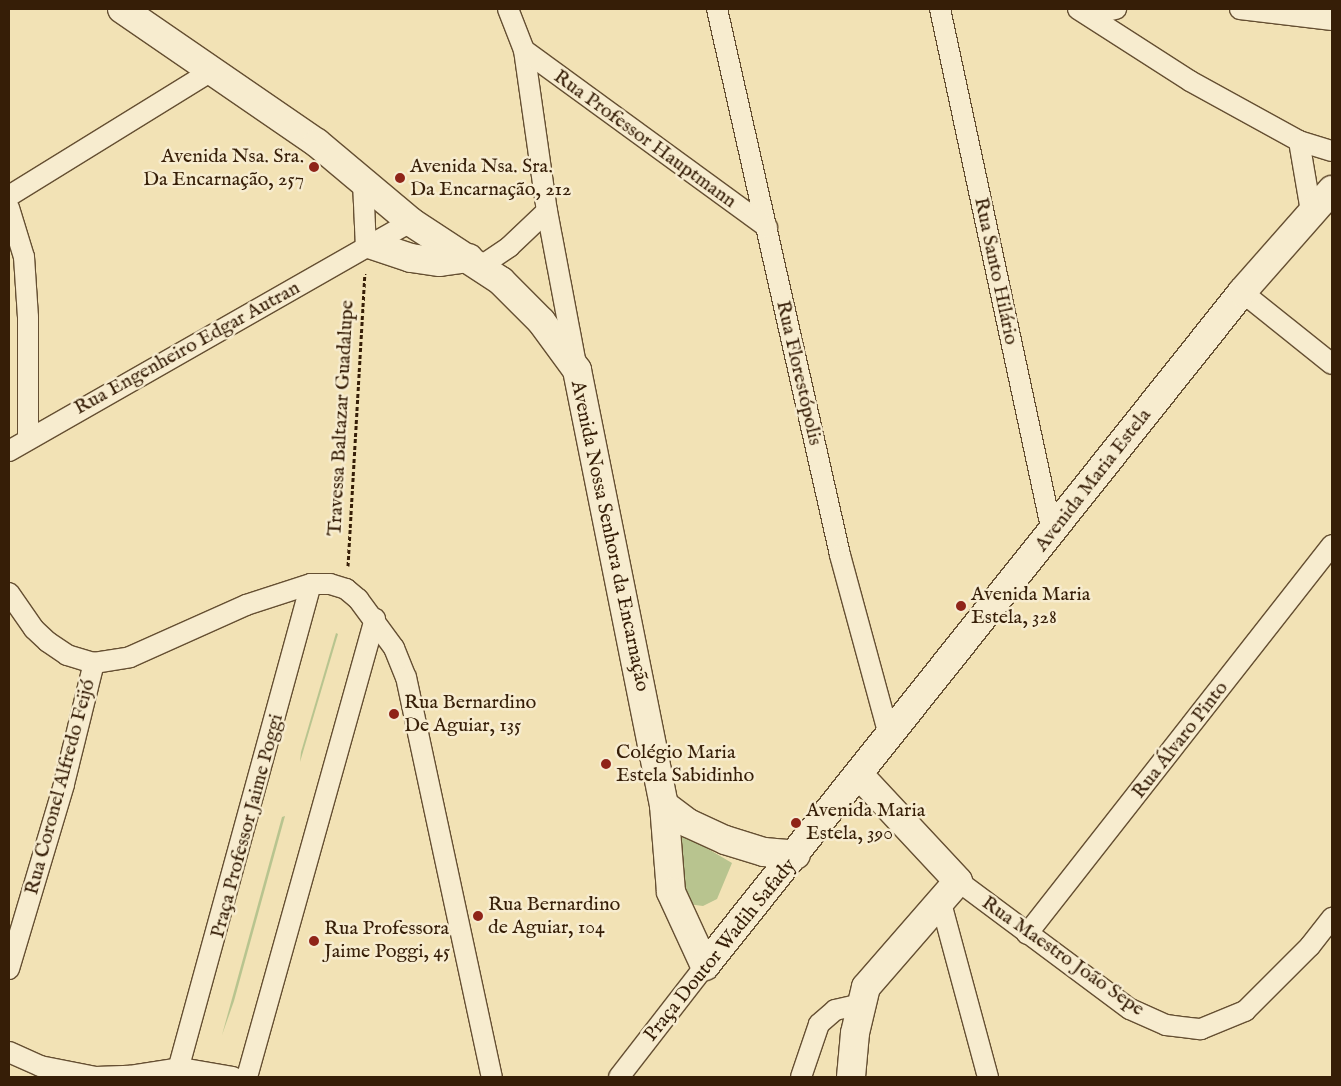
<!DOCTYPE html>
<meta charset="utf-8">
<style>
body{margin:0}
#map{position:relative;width:1341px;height:1086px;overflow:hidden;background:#f2e2b5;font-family:"IM FELL English",serif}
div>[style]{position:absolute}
.green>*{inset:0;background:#b8c48f}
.path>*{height:3px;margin-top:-1.5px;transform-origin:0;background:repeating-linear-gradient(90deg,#361e07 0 4px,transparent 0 6.5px)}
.roads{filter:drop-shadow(1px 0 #654f32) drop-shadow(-1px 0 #654f32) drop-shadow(0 1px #654f32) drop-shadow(0 -1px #654f32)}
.street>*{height:20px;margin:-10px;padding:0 10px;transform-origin:10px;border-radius:10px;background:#f7eccf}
.secondary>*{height:28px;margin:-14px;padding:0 14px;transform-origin:14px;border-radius:14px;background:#f7eccf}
.dots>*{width:14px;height:14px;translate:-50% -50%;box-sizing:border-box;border:2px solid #f7eccf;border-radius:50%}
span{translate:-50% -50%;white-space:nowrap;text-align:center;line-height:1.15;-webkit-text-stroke:5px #f7eccf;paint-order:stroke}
.street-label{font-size:20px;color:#361e07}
.poi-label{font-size:20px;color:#361e07}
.right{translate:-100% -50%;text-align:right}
.left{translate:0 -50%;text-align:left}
.frame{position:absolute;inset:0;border:10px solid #361e07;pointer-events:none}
</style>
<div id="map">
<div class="green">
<i style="clip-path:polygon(336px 633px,338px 634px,300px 762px,301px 752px)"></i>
<i style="clip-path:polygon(285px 816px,234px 1001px,222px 1035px,282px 817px)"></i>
<i style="clip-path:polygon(681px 833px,732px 863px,717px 899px,703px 906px,688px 904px,674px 865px)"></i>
</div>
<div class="path">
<i style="left:348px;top:566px;width:293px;rotate:-86.7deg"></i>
</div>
<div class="roads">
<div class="street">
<i style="left:508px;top:9px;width:44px;rotate:68.7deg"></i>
<i style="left:524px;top:50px;width:163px;rotate:81.9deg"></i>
<i style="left:547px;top:211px;width:157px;rotate:79.3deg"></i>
<i style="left:717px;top:9px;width:560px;rotate:77.3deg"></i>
<i style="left:840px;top:555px;width:187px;rotate:74.8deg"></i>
<i style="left:940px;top:9px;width:535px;rotate:77.91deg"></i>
<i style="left:1078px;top:9px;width:133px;rotate:32.7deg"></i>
<i style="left:1190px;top:81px;width:124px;rotate:28.8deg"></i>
<i style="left:1299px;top:141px;width:34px;rotate:17deg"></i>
<i style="left:1240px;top:9px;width:93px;rotate:6.8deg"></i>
<i style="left:1089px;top:15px;width:28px;rotate:-13deg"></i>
<i style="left:524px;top:50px;width:301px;rotate:36.1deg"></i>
<i style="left:1299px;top:141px;width:71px;rotate:80.3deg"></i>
<i style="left:363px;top:182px;width:66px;rotate:87.4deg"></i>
<i style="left:9px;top:196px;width:238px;rotate:-31.7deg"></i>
<i style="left:9px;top:208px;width:51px;rotate:73deg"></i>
<i style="left:24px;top:257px;width:60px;rotate:86.2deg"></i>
<i style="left:28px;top:317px;width:121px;rotate:90deg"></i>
<i style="left:481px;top:266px;width:34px;rotate:-34deg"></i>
<i style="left:509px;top:247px;width:52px;rotate:-43.5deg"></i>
<i style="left:1242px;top:292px;width:115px;rotate:38.7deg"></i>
<i style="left:9px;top:451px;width:463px;rotate:-29.7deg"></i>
<i style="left:9px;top:593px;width:44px;rotate:55.2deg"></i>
<i style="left:34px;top:629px;width:19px;rotate:43deg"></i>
<i style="left:48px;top:642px;width:23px;rotate:34deg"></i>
<i style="left:67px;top:655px;width:28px;rotate:17deg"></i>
<i style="left:94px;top:663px;width:36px;rotate:-9deg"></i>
<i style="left:130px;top:657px;width:127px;rotate:-24.1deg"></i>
<i style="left:246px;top:605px;width:68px;rotate:-17.9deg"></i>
<i style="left:311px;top:584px;width:19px"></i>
<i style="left:330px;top:584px;width:17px;rotate:17deg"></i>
<i style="left:346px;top:589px;width:16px;rotate:40deg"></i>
<i style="left:358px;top:599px;width:61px;rotate:53.7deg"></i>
<i style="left:394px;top:648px;width:31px;rotate:68deg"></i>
<i style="left:406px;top:677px;width:409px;rotate:77.9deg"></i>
<i style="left:958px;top:881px;width:214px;rotate:36.7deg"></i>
<i style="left:1130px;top:1009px;width:39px;rotate:24deg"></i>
<i style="left:1166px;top:1025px;width:35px;rotate:7deg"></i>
<i style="left:1201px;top:1029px;width:48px;rotate:-22.2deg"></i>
<i style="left:1245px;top:1011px;width:92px;rotate:-45deg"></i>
<i style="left:1310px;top:946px;width:36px;rotate:-52deg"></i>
<i style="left:941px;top:903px;width:180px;rotate:74.9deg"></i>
<i style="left:1027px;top:934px;width:494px;rotate:-51.9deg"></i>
<i style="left:9px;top:969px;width:193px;rotate:-73.4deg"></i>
<i style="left:64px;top:784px;width:125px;rotate:-76.1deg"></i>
<i style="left:9px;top:1052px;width:34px;rotate:24deg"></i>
<i style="left:40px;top:1066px;width:57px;rotate:11.1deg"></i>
<i style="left:96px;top:1077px;width:34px;rotate:-2deg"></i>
<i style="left:130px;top:1076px;width:52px;rotate:-8.9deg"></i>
<i style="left:181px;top:1068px;width:53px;rotate:9.8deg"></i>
<i style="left:176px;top:1077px;width:511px;rotate:-74.69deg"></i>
<i style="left:247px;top:1077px;width:476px;rotate:-74.4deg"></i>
<i style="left:619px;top:1077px;width:140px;rotate:-52.2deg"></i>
<i style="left:801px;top:1077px;width:56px;rotate:-71.2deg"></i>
<i style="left:819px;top:1024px;width:21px;rotate:-41deg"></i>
<i style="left:835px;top:1010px;width:27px;rotate:-13deg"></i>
</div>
<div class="secondary">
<i style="left:122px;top:9px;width:237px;rotate:34.5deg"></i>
<i style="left:317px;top:143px;width:123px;rotate:40deg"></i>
<i style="left:411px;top:222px;width:108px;rotate:33.2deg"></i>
<i style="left:501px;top:281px;width:57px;rotate:45deg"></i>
<i style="left:541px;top:321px;width:61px;rotate:53.7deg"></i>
<i style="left:577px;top:370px;width:444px;rotate:78.7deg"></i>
<i style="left:664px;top:805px;width:87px;rotate:85.4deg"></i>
<i style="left:671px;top:892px;width:81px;rotate:65.3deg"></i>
<i style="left:705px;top:966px;width:862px;rotate:-51.45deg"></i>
<i style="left:1242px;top:292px;width:136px;rotate:-48.6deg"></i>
<i style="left:372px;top:245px;width:41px;rotate:18.4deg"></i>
<i style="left:411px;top:258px;width:29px;rotate:8deg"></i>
<i style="left:440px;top:262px;width:29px;rotate:-8deg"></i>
<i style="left:664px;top:805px;width:30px;rotate:37deg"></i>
<i style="left:688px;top:823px;width:41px;rotate:24.7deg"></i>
<i style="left:725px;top:840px;width:41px;rotate:17.1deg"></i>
<i style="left:764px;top:852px;width:32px;rotate:5deg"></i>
<i style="left:851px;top:1077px;width:44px;rotate:-84.8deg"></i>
<i style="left:855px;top:1033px;width:47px;rotate:-76.6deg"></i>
<i style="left:866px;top:987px;width:140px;rotate:-49deg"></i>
<i style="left:958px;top:881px;width:145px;rotate:-133deg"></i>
</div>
</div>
<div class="dots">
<i style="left:314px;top:167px;background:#8f2418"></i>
<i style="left:400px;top:178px;background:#8f2418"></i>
<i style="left:961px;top:606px;background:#8f2418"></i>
<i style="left:394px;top:714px;background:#8f2418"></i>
<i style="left:606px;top:764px;background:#8f2418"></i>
<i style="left:796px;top:823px;background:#8f2418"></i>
<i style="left:478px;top:916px;background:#8f2418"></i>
<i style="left:314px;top:941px;background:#8f2418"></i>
</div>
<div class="street-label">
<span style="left:645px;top:139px;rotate:36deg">Rua Professor Hauptmann</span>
<span style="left:996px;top:271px;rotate:78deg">Rua Santo Hilário</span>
<span style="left:187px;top:348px;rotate:-29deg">Rua Engenheiro Edgar Autran</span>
<span style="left:799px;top:373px;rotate:77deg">Rua Florestópolis</span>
<span style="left:341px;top:418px;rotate:-87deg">Travessa Baltazar Guadalupe</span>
<span style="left:1093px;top:480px;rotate:-52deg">Avenida Maria Estela</span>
<span style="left:610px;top:536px;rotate:78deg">Avenida Nossa Senhora da Encarnação</span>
<span style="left:1180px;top:740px;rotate:-52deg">Rua Álvaro Pinto</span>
<span style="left:60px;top:787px;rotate:-75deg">Rua Coronel Alfredo Feijó</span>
<span style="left:247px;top:826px;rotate:-75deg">Praça Professor Jaime Poggi</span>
<span style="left:720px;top:950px;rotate:-51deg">Praça Doutor Wadih Safady</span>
<span style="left:1063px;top:956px;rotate:35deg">Rua Maestro João Sepe</span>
</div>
<div class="poi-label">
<span class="right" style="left:304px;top:168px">Avenida Nsa. Sra.<br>Da Encarnação, 257</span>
<span class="left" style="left:410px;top:178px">Avenida Nsa. Sra.<br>Da Encarnação, 212</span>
<span class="left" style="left:971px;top:606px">Avenida Maria<br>Estela, 328</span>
<span class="left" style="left:404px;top:714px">Rua Bernardino<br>De Aguiar, 135</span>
<span class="left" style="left:616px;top:764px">Colégio Maria<br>Estela Sabidinho</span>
<span class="left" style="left:806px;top:822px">Avenida Maria<br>Estela, 390</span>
<span class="left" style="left:488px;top:916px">Rua Bernardino<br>de Aguiar, 104</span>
<span class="left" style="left:324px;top:940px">Rua Professora<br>Jaime Poggi, 45</span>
</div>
<div class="frame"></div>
</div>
